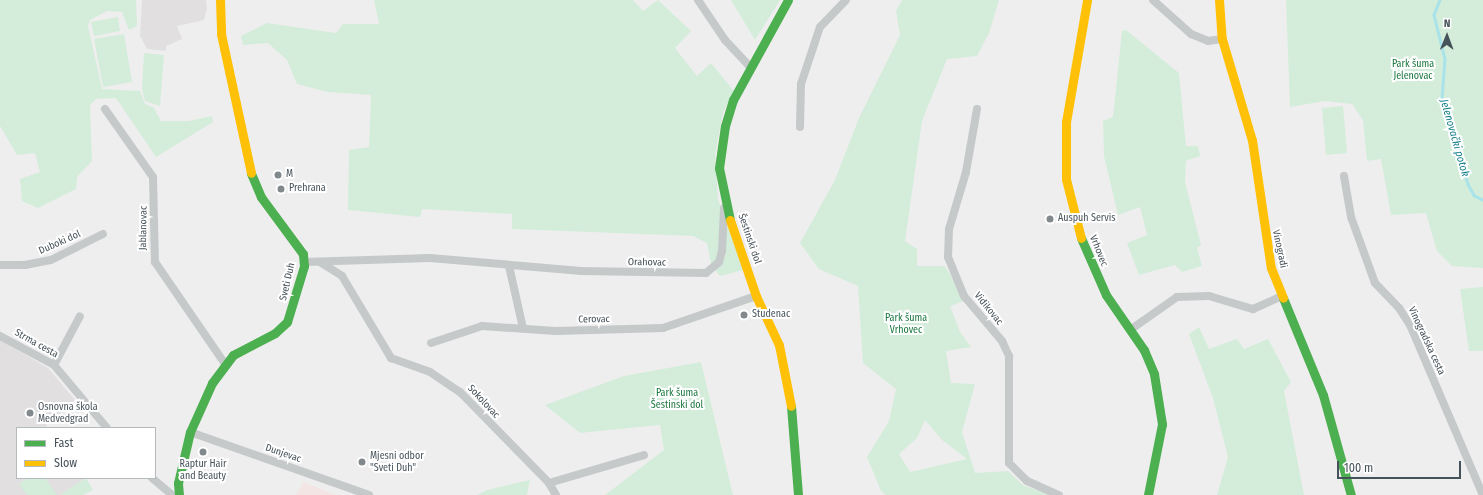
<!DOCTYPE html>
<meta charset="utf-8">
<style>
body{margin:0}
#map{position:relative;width:1483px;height:495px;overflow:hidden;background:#efeeee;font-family:"Fira Sans Condensed",sans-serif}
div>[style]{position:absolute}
.education>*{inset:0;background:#e1dfdf}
.medical>*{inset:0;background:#f4e5e5}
.green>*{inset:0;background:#d3edda}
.stream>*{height:2.5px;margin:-1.25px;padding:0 1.25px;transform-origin:1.25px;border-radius:1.25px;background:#a9e3e9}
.street>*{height:8px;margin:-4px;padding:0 4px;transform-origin:4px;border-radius:4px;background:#c5c9ca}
.fast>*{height:9px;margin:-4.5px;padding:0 4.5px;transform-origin:4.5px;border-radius:4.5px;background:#4caf50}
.slow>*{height:9px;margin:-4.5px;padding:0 4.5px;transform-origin:4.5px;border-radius:4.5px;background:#ffc107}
.dots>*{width:11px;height:11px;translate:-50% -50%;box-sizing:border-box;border:2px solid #fff;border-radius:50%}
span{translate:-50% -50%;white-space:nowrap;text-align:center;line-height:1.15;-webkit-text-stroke:4px #fff;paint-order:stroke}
.park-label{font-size:10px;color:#1b773e}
.poi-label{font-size:10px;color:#465259}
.left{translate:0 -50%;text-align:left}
.street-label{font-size:10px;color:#465259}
.water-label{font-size:11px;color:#137f8b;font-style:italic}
.legend{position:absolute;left:16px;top:427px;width:140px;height:52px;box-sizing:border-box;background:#fff;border:1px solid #b5babd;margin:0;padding:5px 7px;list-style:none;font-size:12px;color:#465259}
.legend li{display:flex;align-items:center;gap:8px;height:20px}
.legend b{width:20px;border:1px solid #b5babd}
.north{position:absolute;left:1427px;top:16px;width:40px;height:40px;-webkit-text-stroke:3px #fff;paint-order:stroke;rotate:1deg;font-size:11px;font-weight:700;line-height:16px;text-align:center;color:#465259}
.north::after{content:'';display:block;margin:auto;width:14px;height:18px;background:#465259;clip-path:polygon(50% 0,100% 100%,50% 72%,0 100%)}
.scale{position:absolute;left:1337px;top:461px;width:124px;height:18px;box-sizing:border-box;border:2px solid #465259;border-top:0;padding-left:5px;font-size:12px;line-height:14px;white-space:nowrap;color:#465259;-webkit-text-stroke:3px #fff;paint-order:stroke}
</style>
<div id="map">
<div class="education">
<i style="clip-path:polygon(142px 0,206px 0,207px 8px,204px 20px,177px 26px,182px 39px,166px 46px,166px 51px,147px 49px,140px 36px)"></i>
<i style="clip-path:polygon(0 340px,48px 368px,75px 400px,46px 425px,47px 428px,17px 428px,17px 478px,86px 478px,60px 495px,0 495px)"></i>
</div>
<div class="medical">
<i style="clip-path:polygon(304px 482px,335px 495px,296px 495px)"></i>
</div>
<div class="green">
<i style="clip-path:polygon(0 0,136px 0,137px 26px,129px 30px,122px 12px,107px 11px,90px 20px,88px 26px,102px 89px,140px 91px,145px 104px,154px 108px,161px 121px,188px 121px,212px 116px,213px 122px,156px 157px,116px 98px,96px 99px,90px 105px,92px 161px,77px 177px,76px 189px,38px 208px,22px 201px,20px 179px,40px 172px,35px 153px,17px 155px,0 126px)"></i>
<i style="clip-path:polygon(374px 0,633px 0,643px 11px,658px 0,691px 31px,675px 48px,697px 76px,711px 63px,734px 91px,723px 112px,715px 155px,718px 199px,743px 270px,720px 276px,711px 264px,707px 243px,693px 236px,512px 229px,512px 214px,422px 209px,420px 217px,348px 210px,349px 150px,369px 147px,371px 95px,328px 92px,297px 84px,287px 60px,268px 43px,243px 45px,241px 36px,267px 23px,336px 33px,343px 24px,379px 24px)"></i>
<i style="clip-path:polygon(731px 0,780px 0,755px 40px)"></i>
<i style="clip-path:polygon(evenodd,902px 0,999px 0,989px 33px,977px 56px,947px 59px,922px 121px,905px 241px,917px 249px,917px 266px,945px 266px,965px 301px,950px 306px,960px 332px,971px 347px,946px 351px,951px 383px,975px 384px,962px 432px,975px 473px,1008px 471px,1024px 486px,1052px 495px,886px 495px,881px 491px,867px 457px,889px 421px,896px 389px,863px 363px,858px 286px,819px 269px,800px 243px,835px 180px,859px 118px,900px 35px,896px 11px,902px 0,925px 420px,942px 440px,967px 459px,910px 472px,899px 454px,917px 438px,925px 420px)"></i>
<i style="clip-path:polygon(1286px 0,1483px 0,1483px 268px,1452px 266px,1437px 251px,1426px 213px,1391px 215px,1381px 159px,1367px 161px,1363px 120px,1352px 104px,1325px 101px,1290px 107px)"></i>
<i style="clip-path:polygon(118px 17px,120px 31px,94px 36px,91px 22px)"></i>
<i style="clip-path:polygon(1126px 30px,1179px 73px,1186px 146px,1198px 146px,1200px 156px,1186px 161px,1185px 182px,1201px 245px,1197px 248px,1202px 266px,1182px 272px,1175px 265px,1139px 275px,1127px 243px,1147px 235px,1140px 207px,1118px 215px,1104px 156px,1103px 121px,1113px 117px,1122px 31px)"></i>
<i style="clip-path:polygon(124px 34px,132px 82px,103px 87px,94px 39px)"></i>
<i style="clip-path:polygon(144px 53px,164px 55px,160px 106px,145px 101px,142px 89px)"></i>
<i style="clip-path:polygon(1343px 106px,1347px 153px,1326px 155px,1322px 108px)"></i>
<i style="clip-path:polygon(1483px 287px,1483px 351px,1469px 351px,1460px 289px)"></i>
<i style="clip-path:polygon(1199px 327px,1209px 349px,1237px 339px,1244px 349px,1268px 339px,1291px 382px,1284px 391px,1304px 495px,1217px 495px,1228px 457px,1213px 398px,1189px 334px)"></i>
<i style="clip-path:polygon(701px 362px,733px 495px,605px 495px,664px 450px,660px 425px,580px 433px,545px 405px,624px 376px)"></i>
<i style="clip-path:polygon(28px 478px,45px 478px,57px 495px,27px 495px,19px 484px)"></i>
<i style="clip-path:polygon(86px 478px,93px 490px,83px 495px,60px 495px)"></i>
<i style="clip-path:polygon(530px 480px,527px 495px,477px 495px,487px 490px)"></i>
</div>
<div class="stream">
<i style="left:1440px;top:0;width:16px;rotate:112deg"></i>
<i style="left:1434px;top:15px;width:45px;rotate:76deg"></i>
<i style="left:1445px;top:59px;width:40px;rotate:94.3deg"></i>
<i style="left:1442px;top:99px;width:89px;rotate:73deg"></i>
<i style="left:1468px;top:184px;width:13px;rotate:61deg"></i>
<i style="left:1474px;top:195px;width:10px;rotate:29deg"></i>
</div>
<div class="street">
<i style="left:698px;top:0;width:48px;rotate:56deg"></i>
<i style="left:725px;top:40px;width:37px;rotate:47deg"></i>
<i style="left:1153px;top:0;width:51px;rotate:41.8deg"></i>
<i style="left:1191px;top:34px;width:18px;rotate:22deg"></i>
<i style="left:1208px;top:41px;width:14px;rotate:-8deg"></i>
<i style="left:105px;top:109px;width:83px;rotate:54.8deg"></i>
<i style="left:153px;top:177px;width:85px;rotate:88.7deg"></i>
<i style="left:155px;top:262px;width:124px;rotate:55.5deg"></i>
<i style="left:977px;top:109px;width:64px;rotate:99.9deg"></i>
<i style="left:966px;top:172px;width:59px;rotate:106.6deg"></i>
<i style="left:949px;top:229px;width:28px;rotate:92deg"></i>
<i style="left:948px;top:257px;width:42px;rotate:67.7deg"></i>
<i style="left:964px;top:296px;width:59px;rotate:49.8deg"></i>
<i style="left:1002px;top:341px;width:17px;rotate:65deg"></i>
<i style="left:1009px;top:356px;width:107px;rotate:90deg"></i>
<i style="left:1009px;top:463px;width:25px;rotate:45deg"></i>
<i style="left:1027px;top:481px;width:35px;rotate:24deg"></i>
<i style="left:800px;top:127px;width:43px;rotate:-88.7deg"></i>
<i style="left:801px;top:84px;width:60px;rotate:-71.6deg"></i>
<i style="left:820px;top:27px;width:37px;rotate:-46deg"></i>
<i style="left:1344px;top:176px;width:42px;rotate:80.3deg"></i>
<i style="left:1351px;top:217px;width:70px;rotate:70deg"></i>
<i style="left:1375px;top:283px;width:35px;rotate:46deg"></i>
<i style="left:1399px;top:308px;width:20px;rotate:57deg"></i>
<i style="left:1410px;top:325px;width:185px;rotate:66.8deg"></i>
<i style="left:304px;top:262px;width:126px;rotate:-1.8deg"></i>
<i style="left:430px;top:258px;width:152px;rotate:4.9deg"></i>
<i style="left:581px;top:271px;width:125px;rotate:0.9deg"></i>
<i style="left:706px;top:273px;width:17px;rotate:-40deg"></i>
<i style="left:719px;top:262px;width:11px;rotate:-75deg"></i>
<i style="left:722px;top:251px;width:43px;rotate:-87.3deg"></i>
<i style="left:320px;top:262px;width:26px;rotate:32deg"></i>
<i style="left:342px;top:276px;width:96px;rotate:59.1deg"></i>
<i style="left:391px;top:358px;width:41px;rotate:19.7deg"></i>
<i style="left:430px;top:372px;width:36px;rotate:34deg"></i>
<i style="left:460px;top:392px;width:127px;rotate:45.6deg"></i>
<i style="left:549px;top:483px;width:14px;rotate:60deg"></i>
<i style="left:0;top:265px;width:25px"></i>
<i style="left:25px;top:265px;width:26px;rotate:-11deg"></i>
<i style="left:51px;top:260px;width:58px;rotate:-26.6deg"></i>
<i style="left:509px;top:266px;width:64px;rotate:77.3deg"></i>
<i style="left:1130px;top:330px;width:57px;rotate:-35.1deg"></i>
<i style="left:1177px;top:297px;width:32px;rotate:-2deg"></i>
<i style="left:1209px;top:296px;width:46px;rotate:16.5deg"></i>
<i style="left:1253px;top:309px;width:32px;rotate:-24deg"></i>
<i style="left:0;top:336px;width:61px;rotate:28.2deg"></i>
<i style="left:54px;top:365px;width:82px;rotate:49.9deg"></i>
<i style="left:431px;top:343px;width:54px;rotate:-18.4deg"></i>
<i style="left:482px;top:326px;width:74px;rotate:3.9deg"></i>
<i style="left:556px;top:331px;width:107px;rotate:-1.6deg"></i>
<i style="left:663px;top:328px;width:98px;rotate:-19deg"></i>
<i style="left:54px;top:365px;width:55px;rotate:-62deg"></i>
<i style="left:190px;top:432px;width:190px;rotate:19.4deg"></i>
<i style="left:152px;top:478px;width:26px;rotate:40deg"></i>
<i style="left:549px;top:483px;width:99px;rotate:-16.4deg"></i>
</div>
<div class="fast">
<i style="left:730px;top:220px;width:53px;rotate:-101.9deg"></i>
<i style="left:719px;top:168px;width:42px;rotate:-81.9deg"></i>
<i style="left:725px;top:126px;width:27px;rotate:-73deg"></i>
<i style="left:733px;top:100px;width:114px;rotate:-61.2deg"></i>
<i style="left:1081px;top:238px;width:62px;rotate:66.3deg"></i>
<i style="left:1106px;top:295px;width:67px;rotate:55.4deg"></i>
<i style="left:1144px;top:350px;width:26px;rotate:67deg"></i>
<i style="left:1154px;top:374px;width:51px;rotate:80.9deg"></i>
<i style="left:1162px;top:424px;width:72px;rotate:101.2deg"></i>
<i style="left:1283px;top:298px;width:105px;rotate:67.6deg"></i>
<i style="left:1323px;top:395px;width:104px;rotate:74.4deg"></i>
<i style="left:791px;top:406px;width:89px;rotate:85.5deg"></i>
<i style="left:179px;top:495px;width:12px;rotate:-95deg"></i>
<i style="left:178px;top:483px;width:52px;rotate:-76.8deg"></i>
<i style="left:190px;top:432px;width:54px;rotate:-65.8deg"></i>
<i style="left:212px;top:383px;width:35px;rotate:-53deg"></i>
<i style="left:233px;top:355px;width:47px;rotate:-27.6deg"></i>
<i style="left:275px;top:333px;width:16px;rotate:-43deg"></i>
<i style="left:287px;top:322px;width:59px;rotate:-73.1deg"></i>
<i style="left:304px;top:266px;width:12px;rotate:-95deg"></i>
<i style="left:303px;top:254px;width:71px;rotate:-126.4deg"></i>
<i style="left:261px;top:197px;width:26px;rotate:-113deg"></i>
</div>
<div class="slow">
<i style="left:220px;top:0;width:34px;rotate:88deg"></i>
<i style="left:221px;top:34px;width:142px;rotate:77.8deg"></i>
<i style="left:1219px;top:0;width:39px;rotate:86deg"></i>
<i style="left:1222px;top:39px;width:105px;rotate:73.5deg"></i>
<i style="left:1252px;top:140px;width:129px;rotate:81.6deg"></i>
<i style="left:1271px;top:268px;width:32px;rotate:68deg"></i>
<i style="left:730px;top:220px;width:80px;rotate:71.1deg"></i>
<i style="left:756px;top:296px;width:54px;rotate:64.9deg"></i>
<i style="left:779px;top:345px;width:62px;rotate:78.9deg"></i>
<i style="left:1081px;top:238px;width:61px;rotate:-104.3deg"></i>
<i style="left:1066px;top:179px;width:57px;rotate:-90deg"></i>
<i style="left:1066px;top:122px;width:124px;rotate:-80.2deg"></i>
</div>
<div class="dots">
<i style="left:278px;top:175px;background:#81898d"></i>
<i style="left:281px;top:189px;background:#81898d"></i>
<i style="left:1050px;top:219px;background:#81898d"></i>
<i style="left:744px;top:315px;background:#81898d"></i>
<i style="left:30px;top:413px;background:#81898d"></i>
<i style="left:203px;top:452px;background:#81898d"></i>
<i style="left:362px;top:462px;background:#81898d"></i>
</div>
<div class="park-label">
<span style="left:1413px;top:70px">Park šuma<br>Jelenovac</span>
<span style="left:906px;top:324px">Park šuma<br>Vrhovec</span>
<span style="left:677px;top:399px">Park šuma<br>Šestinski dol</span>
</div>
<div class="poi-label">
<span class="left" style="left:286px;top:175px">M</span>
<span class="left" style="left:289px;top:189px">Prehrana</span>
<span class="left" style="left:1058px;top:219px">Auspuh Servis</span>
<span class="left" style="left:752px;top:315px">Studenac</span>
<span class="left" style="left:38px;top:413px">Osnovna škola<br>Medvedgrad</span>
<span class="left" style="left:370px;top:462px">Mjesni odbor<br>"Sveti Duh"</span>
<span style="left:203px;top:470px">Raptur Hair<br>and Beauty</span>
</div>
<div class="street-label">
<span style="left:144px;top:228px;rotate:-89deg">Jablanovac</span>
<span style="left:749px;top:239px;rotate:71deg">Šestinski dol</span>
<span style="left:60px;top:243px;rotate:-24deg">Duboki dol</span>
<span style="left:1279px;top:249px;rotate:78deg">Vinogradi</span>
<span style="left:1098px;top:251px;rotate:68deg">Vrhovec</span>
<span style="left:647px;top:263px;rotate:1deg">Orahovac</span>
<span style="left:288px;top:282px;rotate:-77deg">Sveti Duh</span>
<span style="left:988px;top:309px;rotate:51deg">Vidikovac</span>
<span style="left:594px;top:320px;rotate:-1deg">Cerovac</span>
<span style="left:1426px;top:341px;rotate:65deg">Vinogradska cesta</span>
<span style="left:36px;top:344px;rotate:29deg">Strma cesta</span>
<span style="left:483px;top:402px;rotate:47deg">Sokolovac</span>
<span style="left:283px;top:454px;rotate:19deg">Dunjevac</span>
</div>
<div class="water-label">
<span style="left:1454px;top:138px;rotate:74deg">Jelenovački potok</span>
</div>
<ul class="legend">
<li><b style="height:5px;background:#4caf50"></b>Fast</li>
<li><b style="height:5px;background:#ffc107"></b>Slow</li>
</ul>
<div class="north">N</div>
<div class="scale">100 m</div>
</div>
